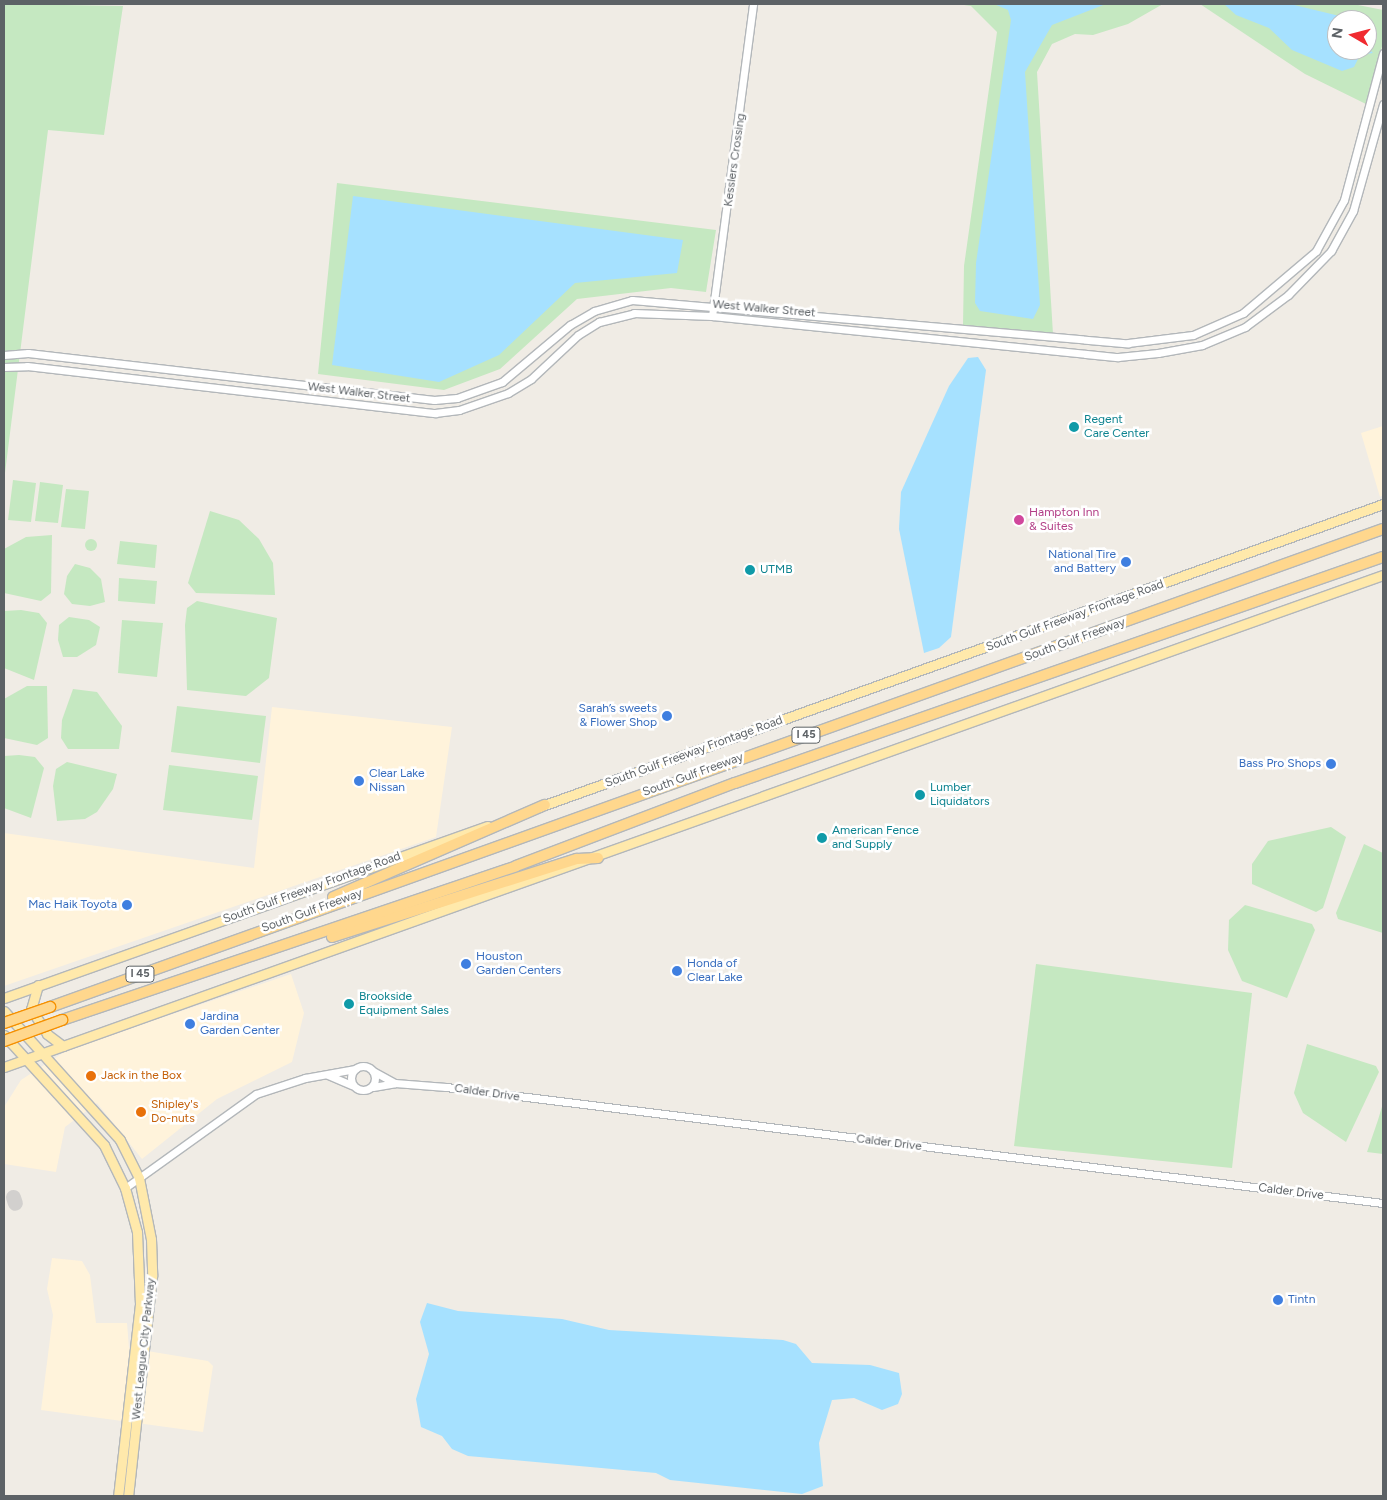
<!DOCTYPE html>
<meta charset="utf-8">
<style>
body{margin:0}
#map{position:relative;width:1387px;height:1500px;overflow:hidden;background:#f0ece5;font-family:Figtree,sans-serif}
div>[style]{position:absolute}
.commercial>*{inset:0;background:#fff3db}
.green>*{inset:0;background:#c5e8c1}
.round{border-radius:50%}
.water>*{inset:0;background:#a6e1ff}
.taxiway>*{height:15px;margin:-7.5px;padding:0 7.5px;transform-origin:7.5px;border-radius:7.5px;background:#d2d0ce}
.roads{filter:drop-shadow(1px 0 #b3b7ba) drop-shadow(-1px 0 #b3b7ba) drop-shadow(0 1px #b3b7ba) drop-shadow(0 -1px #b3b7ba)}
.minor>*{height:7px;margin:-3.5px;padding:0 3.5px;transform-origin:3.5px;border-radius:3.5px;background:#fff}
.minor>.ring{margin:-3.5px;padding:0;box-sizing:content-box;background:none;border:7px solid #fff;border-radius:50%}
.major>*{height:9px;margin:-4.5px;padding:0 4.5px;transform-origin:4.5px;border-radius:4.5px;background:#ffe9ab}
.highway>*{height:10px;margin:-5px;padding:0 5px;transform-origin:5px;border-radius:5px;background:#ffd78d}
.bridges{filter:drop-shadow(1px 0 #f59000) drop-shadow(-1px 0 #f59000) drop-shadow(0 1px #f59000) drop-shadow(0 -1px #f59000)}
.highway-bridge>*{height:10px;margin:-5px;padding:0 5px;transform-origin:5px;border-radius:5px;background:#ffd78d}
.dots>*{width:14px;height:14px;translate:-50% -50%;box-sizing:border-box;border:2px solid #fff;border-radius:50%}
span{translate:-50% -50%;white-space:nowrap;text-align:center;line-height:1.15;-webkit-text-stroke:5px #fff;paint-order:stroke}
.shield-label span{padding:1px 4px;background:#fff;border:1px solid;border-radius:4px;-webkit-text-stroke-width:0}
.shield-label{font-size:11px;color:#5d6266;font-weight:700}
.street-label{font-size:12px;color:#5d6266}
.culture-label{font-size:12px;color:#0d838f}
.left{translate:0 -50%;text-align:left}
.hotel-label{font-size:12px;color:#b23c85}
.shop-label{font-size:12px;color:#366cbe}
.right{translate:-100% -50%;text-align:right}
.food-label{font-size:12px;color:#c56008}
.frame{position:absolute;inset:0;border:5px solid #5d6266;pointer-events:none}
.north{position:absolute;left:1327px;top:10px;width:50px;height:50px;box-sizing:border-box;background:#fff;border:1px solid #bec0c2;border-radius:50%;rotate:278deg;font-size:14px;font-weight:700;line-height:20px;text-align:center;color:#5d6266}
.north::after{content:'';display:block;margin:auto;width:18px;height:22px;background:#f02b30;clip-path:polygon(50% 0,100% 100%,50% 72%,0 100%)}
</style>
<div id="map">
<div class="commercial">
<i style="clip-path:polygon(1383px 426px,1383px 495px,1380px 497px,1361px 433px)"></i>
<i style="clip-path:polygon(272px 707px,452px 727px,436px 837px,4px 986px,4px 833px,254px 868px)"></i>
<i style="clip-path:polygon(291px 974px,304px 1013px,292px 1062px,217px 1099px,142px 1159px,97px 1103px,65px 1127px,56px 1172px,4px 1164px,4px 1107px,21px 1080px,69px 1049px)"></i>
<i style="clip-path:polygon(52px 1258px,82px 1261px,90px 1275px,96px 1323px,127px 1323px,129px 1348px,208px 1361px,213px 1366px,203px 1432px,41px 1410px,53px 1315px,47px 1289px)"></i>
</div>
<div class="green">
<i style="clip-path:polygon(4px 4px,123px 6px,104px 135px,48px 130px,4px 481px)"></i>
<i style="clip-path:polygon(957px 4px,1163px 4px,1128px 24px,1093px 35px,1075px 34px,1052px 44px,1037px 72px,1053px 334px,963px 325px,964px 266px,997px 32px,971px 6px)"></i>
<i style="clip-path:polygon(evenodd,1200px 4px,1353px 4px,1383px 10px,1383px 42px,1368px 105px,1305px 74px,1200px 4px,1337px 20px,1367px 20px,1367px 50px,1337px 50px,1337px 20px)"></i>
<i style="clip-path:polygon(337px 183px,716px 230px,706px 292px,671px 288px,577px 299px,500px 369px,444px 390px,318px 374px)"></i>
<i style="clip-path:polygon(13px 480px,36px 483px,31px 522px,8px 520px)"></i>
<i style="clip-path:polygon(40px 482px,63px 485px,58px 523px,35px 521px)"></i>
<i style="clip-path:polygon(66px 489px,89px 491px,85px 529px,61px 527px)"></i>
<i style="clip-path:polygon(210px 511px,239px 520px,259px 539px,273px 563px,275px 595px,196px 593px,188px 583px)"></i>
<i style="clip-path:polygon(52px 535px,51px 593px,41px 601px,4px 593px,4px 549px,26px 537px)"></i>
<i class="round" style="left:85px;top:539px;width:12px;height:12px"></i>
<i style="clip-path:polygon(120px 541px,157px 545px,155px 568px,117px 564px)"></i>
<i style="clip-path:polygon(75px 564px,90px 568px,101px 579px,105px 602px,90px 606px,72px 604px,64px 594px,67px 576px)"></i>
<i style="clip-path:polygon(119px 578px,157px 581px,155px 604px,118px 601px)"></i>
<i style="clip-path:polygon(197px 601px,277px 618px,269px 678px,246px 696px,187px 690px,185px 625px,187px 608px)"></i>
<i style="clip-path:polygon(21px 610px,39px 613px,47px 623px,34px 680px,4px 668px,4px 611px)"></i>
<i style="clip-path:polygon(69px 617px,89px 620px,100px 627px,96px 645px,77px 657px,63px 657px,58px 640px,59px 625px)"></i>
<i style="clip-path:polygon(122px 620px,163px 623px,157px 677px,118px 673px)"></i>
<i style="clip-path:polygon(27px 686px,47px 686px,48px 738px,37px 745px,4px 738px,4px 699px)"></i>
<i style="clip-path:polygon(73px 689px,97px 692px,122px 726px,119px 749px,68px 749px,61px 738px,62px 720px)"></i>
<i style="clip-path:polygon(177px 706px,266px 716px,260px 763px,171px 752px)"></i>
<i style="clip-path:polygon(19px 755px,35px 757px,44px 768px,31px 818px,4px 808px,4px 756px)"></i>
<i style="clip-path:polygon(67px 762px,117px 774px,113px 789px,97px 812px,85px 819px,57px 821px,53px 786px,56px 769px)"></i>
<i style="clip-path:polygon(169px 765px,258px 776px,252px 820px,163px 810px)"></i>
<i style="clip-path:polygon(1331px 827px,1346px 837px,1323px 908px,1316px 912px,1252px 884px,1252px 864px,1268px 841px)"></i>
<i style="clip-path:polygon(1364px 844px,1383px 853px,1383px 933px,1338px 919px,1336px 913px)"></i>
<i style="clip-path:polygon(1245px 905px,1312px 924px,1315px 930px,1287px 998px,1242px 981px,1228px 950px,1229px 920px)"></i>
<i style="clip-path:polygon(1036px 964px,1252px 993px,1232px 1168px,1014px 1146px)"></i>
<i style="clip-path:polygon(1307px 1044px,1376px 1066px,1379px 1072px,1346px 1142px,1303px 1113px,1294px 1093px)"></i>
<i style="clip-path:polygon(1383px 1103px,1383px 1154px,1367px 1152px,1378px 1120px)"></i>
</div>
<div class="water">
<i style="clip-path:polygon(994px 4px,1106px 4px,1052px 25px,1025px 72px,1040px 305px,1033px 319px,980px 311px,975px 303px,976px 263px,1011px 20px,1008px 10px)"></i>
<i style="clip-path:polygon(1224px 4px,1290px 4px,1352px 19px,1337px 20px,1337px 50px,1367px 47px,1373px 53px,1360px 55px,1354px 67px,1342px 71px,1292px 50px,1269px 28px,1236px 15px)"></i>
<i style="clip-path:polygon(353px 196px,683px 240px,677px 273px,575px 283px,499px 355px,439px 382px,332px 365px)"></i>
<i style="clip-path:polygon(978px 357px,986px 370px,951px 637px,939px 648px,924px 653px,899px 529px,901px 492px,949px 386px,968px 358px)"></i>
<i style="clip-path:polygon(427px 1303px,458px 1311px,562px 1319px,609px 1330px,783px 1340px,796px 1344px,812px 1363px,870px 1365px,899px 1373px,902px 1394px,898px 1404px,882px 1410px,854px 1398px,832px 1400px,819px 1443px,823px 1486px,802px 1494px,670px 1480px,656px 1473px,468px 1456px,452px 1449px,442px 1436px,421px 1427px,416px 1399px,429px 1354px,420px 1322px)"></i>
</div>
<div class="taxiway">
<i style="left:13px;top:1197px;width:6px;rotate:72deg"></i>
</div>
<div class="roads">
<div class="minor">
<i style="left:712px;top:316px;width:315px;rotate:-82.5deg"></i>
<i style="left:4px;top:355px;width:24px;rotate:-5deg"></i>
<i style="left:28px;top:353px;width:409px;rotate:6.6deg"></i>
<i style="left:434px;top:400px;width:23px;rotate:-5deg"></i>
<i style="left:457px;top:398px;width:48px;rotate:-19.6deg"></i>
<i style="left:502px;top:382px;width:89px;rotate:-40deg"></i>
<i style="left:570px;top:325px;width:28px;rotate:-30deg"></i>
<i style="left:594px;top:311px;width:40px;rotate:-16deg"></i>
<i style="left:632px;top:300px;width:498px;rotate:5deg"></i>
<i style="left:1128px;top:343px;width:65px;rotate:-7deg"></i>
<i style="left:1193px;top:335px;width:55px;rotate:-23.7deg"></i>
<i style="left:1243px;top:313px;width:96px;rotate:-40.3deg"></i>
<i style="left:1316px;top:251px;width:58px;rotate:-61.2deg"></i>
<i style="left:1344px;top:200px;width:152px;rotate:-75.1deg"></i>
<i style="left:4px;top:367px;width:23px;rotate:-2deg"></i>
<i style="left:27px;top:366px;width:411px;rotate:6.6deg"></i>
<i style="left:435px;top:413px;width:24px;rotate:-7deg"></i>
<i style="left:459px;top:410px;width:52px;rotate:-19.1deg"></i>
<i style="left:508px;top:393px;width:27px;rotate:-31deg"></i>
<i style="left:531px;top:379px;width:64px;rotate:-43.1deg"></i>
<i style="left:578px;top:335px;width:25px;rotate:-32deg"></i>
<i style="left:599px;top:322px;width:36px;rotate:-14deg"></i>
<i style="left:634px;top:313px;width:78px;rotate:2.2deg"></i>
<i style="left:712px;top:316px;width:408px;rotate:5.8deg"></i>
<i style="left:1118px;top:357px;width:40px;rotate:-5.7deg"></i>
<i style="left:1158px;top:353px;width:45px;rotate:-10.3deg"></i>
<i style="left:1202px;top:345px;width:47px;rotate:-22.7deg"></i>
<i style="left:1245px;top:327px;width:54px;rotate:-36.7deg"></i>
<i style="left:1288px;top:295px;width:62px;rotate:-45.7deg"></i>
<i style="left:1331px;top:251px;width:46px;rotate:-61.2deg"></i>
<i style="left:1353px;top:211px;width:111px;rotate:-74.3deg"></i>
<i class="ring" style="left:351px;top:1066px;width:17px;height:17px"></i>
<i style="left:373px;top:1071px;width:25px;rotate:29deg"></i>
<i style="left:328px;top:1075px;width:26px;rotate:23deg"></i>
<i style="left:373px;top:1087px;width:22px;rotate:-10deg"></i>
<i style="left:395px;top:1083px;width:51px;rotate:4.5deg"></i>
<i style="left:446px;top:1087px;width:944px;rotate:7.06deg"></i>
<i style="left:125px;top:1188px;width:161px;rotate:-35.7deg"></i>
<i style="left:256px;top:1094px;width:52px;rotate:-18.1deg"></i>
<i style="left:305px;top:1078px;width:51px;rotate:-10.2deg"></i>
</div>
<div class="major">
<i style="left:539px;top:807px;width:897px;rotate:-19.75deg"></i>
<i style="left:38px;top:985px;width:25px;rotate:106deg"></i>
<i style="left:31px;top:1009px;width:30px;rotate:57deg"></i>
<i style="left:47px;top:1034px;width:20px;rotate:37deg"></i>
<i style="left:4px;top:998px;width:513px;rotate:-19.6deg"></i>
<i style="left:4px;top:1011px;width:173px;rotate:48deg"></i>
<i style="left:120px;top:1140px;width:42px;rotate:63.4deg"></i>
<i style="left:139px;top:1178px;width:62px;rotate:78.9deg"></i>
<i style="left:151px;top:1239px;width:37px;rotate:88deg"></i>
<i style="left:152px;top:1276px;width:221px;rotate:96.2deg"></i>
<i style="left:4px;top:1035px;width:149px;rotate:47.7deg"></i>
<i style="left:104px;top:1145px;width:48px;rotate:64deg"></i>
<i style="left:125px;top:1188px;width:46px;rotate:74.7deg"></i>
<i style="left:137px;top:1232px;width:72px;rotate:87.6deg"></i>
<i style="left:140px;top:1304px;width:193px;rotate:96.5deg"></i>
<i style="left:4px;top:1067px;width:1464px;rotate:-19.64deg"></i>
</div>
<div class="highway">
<i style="left:333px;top:897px;width:231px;rotate:-23.5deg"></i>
<i style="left:332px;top:937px;width:257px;rotate:-17.7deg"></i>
<i style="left:577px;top:859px;width:21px;rotate:-3deg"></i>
<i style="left:50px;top:1007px;width:1416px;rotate:-19.73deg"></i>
<i style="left:62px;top:1020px;width:479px;rotate:-18.7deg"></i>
<i style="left:516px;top:866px;width:234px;rotate:-20.8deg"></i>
<i style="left:735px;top:783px;width:686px;rotate:-19.23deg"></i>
</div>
</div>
<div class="bridges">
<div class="highway-bridge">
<i style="left:4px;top:1023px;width:49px;rotate:-19.2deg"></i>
<i style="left:4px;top:1041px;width:62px;rotate:-19.9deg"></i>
</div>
</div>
<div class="dots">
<i style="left:1074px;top:427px;background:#0f9aa8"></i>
<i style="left:1019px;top:520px;background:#d1479c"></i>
<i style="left:1126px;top:562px;background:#3f7fe0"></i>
<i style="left:750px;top:570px;background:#0f9aa8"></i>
<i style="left:667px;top:716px;background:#3f7fe0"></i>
<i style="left:1331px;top:764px;background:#3f7fe0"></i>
<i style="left:359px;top:781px;background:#3f7fe0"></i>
<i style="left:920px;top:795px;background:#0f9aa8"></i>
<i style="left:822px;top:838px;background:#0f9aa8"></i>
<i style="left:127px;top:905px;background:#3f7fe0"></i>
<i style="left:466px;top:964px;background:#3f7fe0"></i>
<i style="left:677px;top:971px;background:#3f7fe0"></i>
<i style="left:349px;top:1004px;background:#0f9aa8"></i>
<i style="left:190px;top:1024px;background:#3f7fe0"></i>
<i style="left:91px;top:1076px;background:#e8710a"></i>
<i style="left:141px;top:1112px;background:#e8710a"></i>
<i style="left:1278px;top:1300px;background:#3f7fe0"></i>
</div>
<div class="shield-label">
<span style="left:806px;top:735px">I 45</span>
<span style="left:140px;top:974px">I 45</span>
</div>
<div class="street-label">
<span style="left:735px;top:160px;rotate:-82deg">Kesslers Crossing</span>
<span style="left:764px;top:309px;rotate:5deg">West Walker Street</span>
<span style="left:359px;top:393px;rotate:7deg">West Walker Street</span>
<span style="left:1075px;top:616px;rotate:-20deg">South Gulf Freeway Frontage Road</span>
<span style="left:1075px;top:640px;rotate:-20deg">South Gulf Freeway</span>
<span style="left:694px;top:752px;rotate:-20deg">South Gulf Freeway Frontage Road</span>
<span style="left:693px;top:775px;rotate:-20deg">South Gulf Freeway</span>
<span style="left:312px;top:888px;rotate:-20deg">South Gulf Freeway Frontage Road</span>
<span style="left:312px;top:911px;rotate:-20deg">South Gulf Freeway</span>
<span style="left:487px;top:1093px;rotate:8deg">Calder Drive</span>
<span style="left:889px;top:1143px;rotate:7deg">Calder Drive</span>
<span style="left:1291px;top:1192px;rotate:7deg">Calder Drive</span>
<span style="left:144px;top:1349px;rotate:-84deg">West League City Parkway</span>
</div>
<div class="culture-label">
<span class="left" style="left:1084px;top:427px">Regent<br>Care Center</span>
<span class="left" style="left:760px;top:570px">UTMB</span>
<span class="left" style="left:930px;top:795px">Lumber<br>Liquidators</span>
<span class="left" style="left:832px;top:838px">American Fence<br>and Supply</span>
<span class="left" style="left:359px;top:1004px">Brookside<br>Equipment Sales</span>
</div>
<div class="hotel-label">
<span class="left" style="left:1029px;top:520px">Hampton Inn<br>&amp; Suites</span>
</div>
<div class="shop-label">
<span class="right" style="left:1116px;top:562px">National Tire<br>and Battery</span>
<span class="right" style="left:657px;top:716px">Sarah’s sweets<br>&amp; Flower Shop</span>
<span class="right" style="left:1321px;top:764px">Bass Pro Shops</span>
<span class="left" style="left:369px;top:781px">Clear Lake<br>Nissan</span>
<span class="right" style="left:117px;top:905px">Mac Haik Toyota</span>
<span class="left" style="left:476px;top:964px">Houston<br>Garden Centers</span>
<span class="left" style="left:687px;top:971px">Honda of<br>Clear Lake</span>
<span class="left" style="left:200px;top:1024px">Jardina<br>Garden Center</span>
<span class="left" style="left:1288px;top:1300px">Tintn</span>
</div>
<div class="food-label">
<span class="left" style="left:101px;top:1076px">Jack in the Box</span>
<span class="left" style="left:151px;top:1112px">Shipley's<br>Do-nuts</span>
</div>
<div class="frame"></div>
<div class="north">N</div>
</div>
